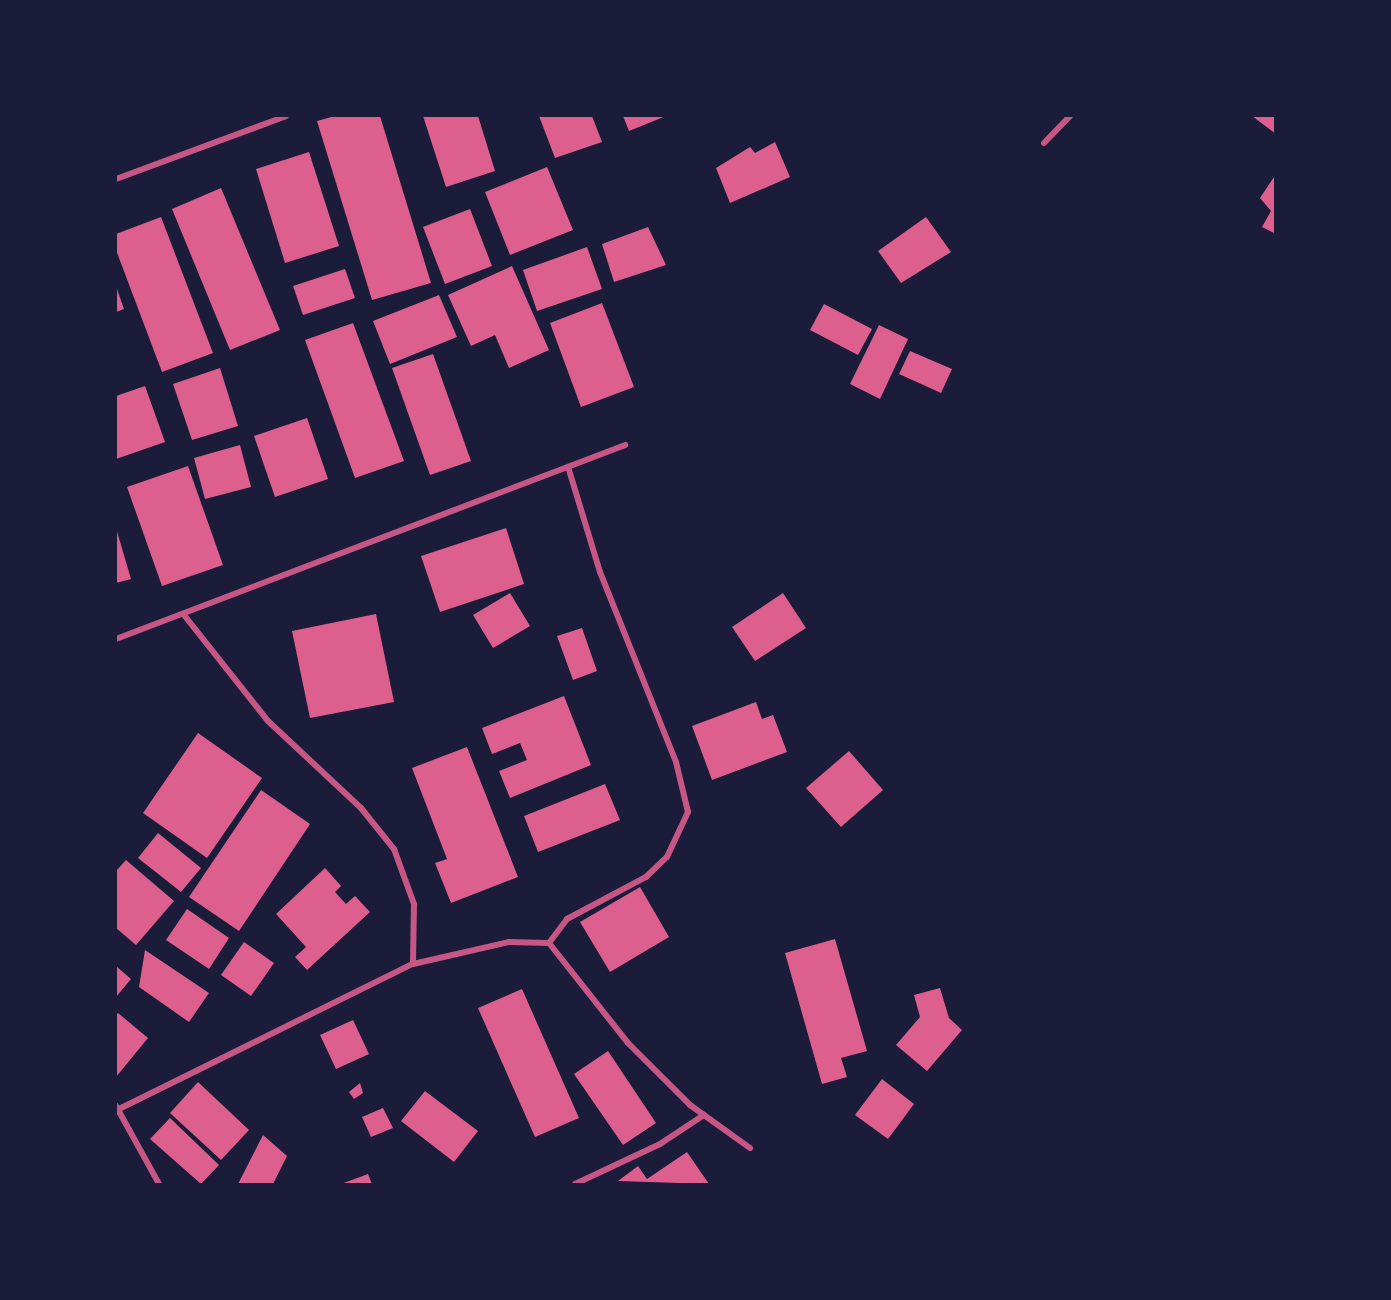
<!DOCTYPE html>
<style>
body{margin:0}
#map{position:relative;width:1391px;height:1300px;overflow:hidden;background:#1b1b3a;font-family:Merriweather,serif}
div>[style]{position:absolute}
.building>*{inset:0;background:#dd5f8e}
.minor>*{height:6px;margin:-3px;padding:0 3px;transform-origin:3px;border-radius:3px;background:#c65784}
span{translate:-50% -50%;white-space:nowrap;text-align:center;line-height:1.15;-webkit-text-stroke:6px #1b1b3a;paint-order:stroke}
.frame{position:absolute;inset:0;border:117px solid #1b1b3a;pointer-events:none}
</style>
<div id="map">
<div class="building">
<i style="clip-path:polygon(335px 116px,380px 116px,431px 283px,372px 300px,317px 121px)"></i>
<i style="clip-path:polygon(423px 116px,478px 116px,495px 171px,446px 187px)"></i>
<i style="clip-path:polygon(539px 116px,592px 116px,602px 142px,555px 158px)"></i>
<i style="clip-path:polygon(623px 116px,666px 116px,629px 131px)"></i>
<i style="clip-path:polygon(1252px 116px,1276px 116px,1276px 134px)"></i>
<i style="clip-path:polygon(775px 142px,790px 177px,730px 203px,716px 168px,750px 147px,755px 153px)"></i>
<i style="clip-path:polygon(309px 152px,339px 246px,285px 263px,256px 169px)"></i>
<i style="clip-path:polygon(547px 167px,573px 230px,510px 255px,485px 192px)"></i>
<i style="clip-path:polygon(1276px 174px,1276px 234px,1262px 227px,1271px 211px,1260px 198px)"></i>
<i style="clip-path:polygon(221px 188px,280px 330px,230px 350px,172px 209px)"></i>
<i style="clip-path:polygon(470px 209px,492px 266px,445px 284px,423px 227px)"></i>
<i style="clip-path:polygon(161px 217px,213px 353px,162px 372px,116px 250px,116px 234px)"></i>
<i style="clip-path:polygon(926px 217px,951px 252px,901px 283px,878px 251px)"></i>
<i style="clip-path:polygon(648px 227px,666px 265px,614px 282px,602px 244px)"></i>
<i style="clip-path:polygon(587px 247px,602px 289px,537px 311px,523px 270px)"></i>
<i style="clip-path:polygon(512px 266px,549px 350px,509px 368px,495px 335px,471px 346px,448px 295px)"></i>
<i style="clip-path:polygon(345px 269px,355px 298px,303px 315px,293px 286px)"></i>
<i style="clip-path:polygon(116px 286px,124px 309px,116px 312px)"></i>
<i style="clip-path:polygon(439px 295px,457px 337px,390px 364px,373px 321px)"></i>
<i style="clip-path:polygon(602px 303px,634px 387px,581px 407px,550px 323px)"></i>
<i style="clip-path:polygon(824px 304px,872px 329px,858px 355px,810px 330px)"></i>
<i style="clip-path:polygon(353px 323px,404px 461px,355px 478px,305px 340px)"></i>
<i style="clip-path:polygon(879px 325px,908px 339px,880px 399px,850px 384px)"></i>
<i style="clip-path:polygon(910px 351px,952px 369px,941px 393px,899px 374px)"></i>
<i style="clip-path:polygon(433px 354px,471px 461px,430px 475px,392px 368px)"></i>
<i style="clip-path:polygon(220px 368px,238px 426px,192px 440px,173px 384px)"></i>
<i style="clip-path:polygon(145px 386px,165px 442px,116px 459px,116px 396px)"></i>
<i style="clip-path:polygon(307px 418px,328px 479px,275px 497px,254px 436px)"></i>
<i style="clip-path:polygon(240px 445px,251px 487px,205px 499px,194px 458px)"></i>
<i style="clip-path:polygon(188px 466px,223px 565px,162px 586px,127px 487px)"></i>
<i style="clip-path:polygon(116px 528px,131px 579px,116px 583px)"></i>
<i style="clip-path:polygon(506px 528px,524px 584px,440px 612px,421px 556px)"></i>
<i style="clip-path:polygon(510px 593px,530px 626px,493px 648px,473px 615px)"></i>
<i style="clip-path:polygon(783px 593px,806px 628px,755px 661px,732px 627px)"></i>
<i style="clip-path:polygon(376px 614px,394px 702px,310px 718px,292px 631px)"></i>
<i style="clip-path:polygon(582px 628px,597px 671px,573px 680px,557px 636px)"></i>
<i style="clip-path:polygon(564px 696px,591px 765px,510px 798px,499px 771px,527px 760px,520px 743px,492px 754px,482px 728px)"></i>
<i style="clip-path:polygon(756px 702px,762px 719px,773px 715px,787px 752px,712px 780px,692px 726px)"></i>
<i style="clip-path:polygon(198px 733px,262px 778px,207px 858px,143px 813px)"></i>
<i style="clip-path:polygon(467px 747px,518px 877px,451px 903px,435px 863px,447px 859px,412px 768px)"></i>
<i style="clip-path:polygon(849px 751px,883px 790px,841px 827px,806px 788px)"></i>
<i style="clip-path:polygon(605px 784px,620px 820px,538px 852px,524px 816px)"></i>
<i style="clip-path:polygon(261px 790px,310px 824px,239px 931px,189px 897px)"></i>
<i style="clip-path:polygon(158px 833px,201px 868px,181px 892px,138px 858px)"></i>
<i style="clip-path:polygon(126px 860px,174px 901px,136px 945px,116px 928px,116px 871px)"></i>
<i style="clip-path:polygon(325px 868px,341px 886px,335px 892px,346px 904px,355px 896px,370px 912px,307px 970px,295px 957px,306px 947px,276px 914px)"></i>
<i style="clip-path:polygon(640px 887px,669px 937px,610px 972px,580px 922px)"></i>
<i style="clip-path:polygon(187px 909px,229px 938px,209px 969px,166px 940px)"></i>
<i style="clip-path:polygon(835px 939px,867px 1051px,841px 1058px,847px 1077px,822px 1084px,785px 953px)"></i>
<i style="clip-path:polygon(244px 942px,274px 963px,251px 996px,221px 975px)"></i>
<i style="clip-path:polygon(145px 950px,209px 993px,189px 1022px,139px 987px)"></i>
<i style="clip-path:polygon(116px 966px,131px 979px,116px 997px)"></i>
<i style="clip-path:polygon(940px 988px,949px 1018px,962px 1030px,927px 1071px,896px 1045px,920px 1017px,914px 995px)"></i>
<i style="clip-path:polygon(522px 989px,579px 1118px,535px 1137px,478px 1008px)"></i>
<i style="clip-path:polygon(118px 1013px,148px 1038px,116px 1077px,116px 1016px)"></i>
<i style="clip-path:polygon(353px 1020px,369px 1054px,336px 1069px,320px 1035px)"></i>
<i style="clip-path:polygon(608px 1051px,656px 1123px,623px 1145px,574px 1074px)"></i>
<i style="clip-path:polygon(882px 1079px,914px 1104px,888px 1139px,855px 1115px)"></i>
<i style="clip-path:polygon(198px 1082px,249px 1130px,221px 1160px,170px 1113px)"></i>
<i style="clip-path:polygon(360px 1083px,363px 1093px,354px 1099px,349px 1092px)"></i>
<i style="clip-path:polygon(425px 1091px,478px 1131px,454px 1162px,401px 1121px)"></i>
<i style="clip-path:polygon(383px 1108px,393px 1128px,371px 1137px,362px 1117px)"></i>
<i style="clip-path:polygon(170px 1118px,219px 1165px,201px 1184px,150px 1139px)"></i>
<i style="clip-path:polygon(263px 1135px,287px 1156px,273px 1184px,238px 1184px)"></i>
<i style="clip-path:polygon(687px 1152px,709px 1184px,618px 1181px,638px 1166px,647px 1179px)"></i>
<i style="clip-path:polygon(368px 1174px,372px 1184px,341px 1184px)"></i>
</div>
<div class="minor">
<i style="left:1044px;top:143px;width:37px;rotate:-46deg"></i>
<i style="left:116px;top:179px;width:181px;rotate:-20.3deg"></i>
<i style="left:184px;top:615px;width:135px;rotate:51.6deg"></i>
<i style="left:268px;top:721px;width:127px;rotate:43.1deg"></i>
<i style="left:361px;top:808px;width:53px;rotate:51.2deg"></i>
<i style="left:394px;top:849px;width:59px;rotate:70deg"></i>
<i style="left:414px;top:904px;width:60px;rotate:91deg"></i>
<i style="left:116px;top:639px;width:545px;rotate:-20.86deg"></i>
<i style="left:549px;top:943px;width:30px;rotate:-53deg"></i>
<i style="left:567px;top:919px;width:89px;rotate:-28deg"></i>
<i style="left:646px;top:877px;width:29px;rotate:-44deg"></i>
<i style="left:667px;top:857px;width:50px;rotate:-65deg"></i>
<i style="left:688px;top:812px;width:51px;rotate:-103.5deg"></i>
<i style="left:676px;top:762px;width:205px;rotate:-111.8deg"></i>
<i style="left:600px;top:572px;width:110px;rotate:-106.9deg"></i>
<i style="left:116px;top:1106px;width:89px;rotate:61.1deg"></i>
<i style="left:119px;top:1109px;width:328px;rotate:-26.3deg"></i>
<i style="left:413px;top:964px;width:98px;rotate:-12.9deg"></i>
<i style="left:509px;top:942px;width:40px;rotate:1.4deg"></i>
<i style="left:549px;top:943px;width:127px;rotate:51.7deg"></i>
<i style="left:628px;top:1043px;width:88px;rotate:45deg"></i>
<i style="left:690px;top:1105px;width:74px;rotate:35.6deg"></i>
<i style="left:575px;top:1184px;width:94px;rotate:-25.2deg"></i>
<i style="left:660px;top:1144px;width:53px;rotate:-33.4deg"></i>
</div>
<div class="frame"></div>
</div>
